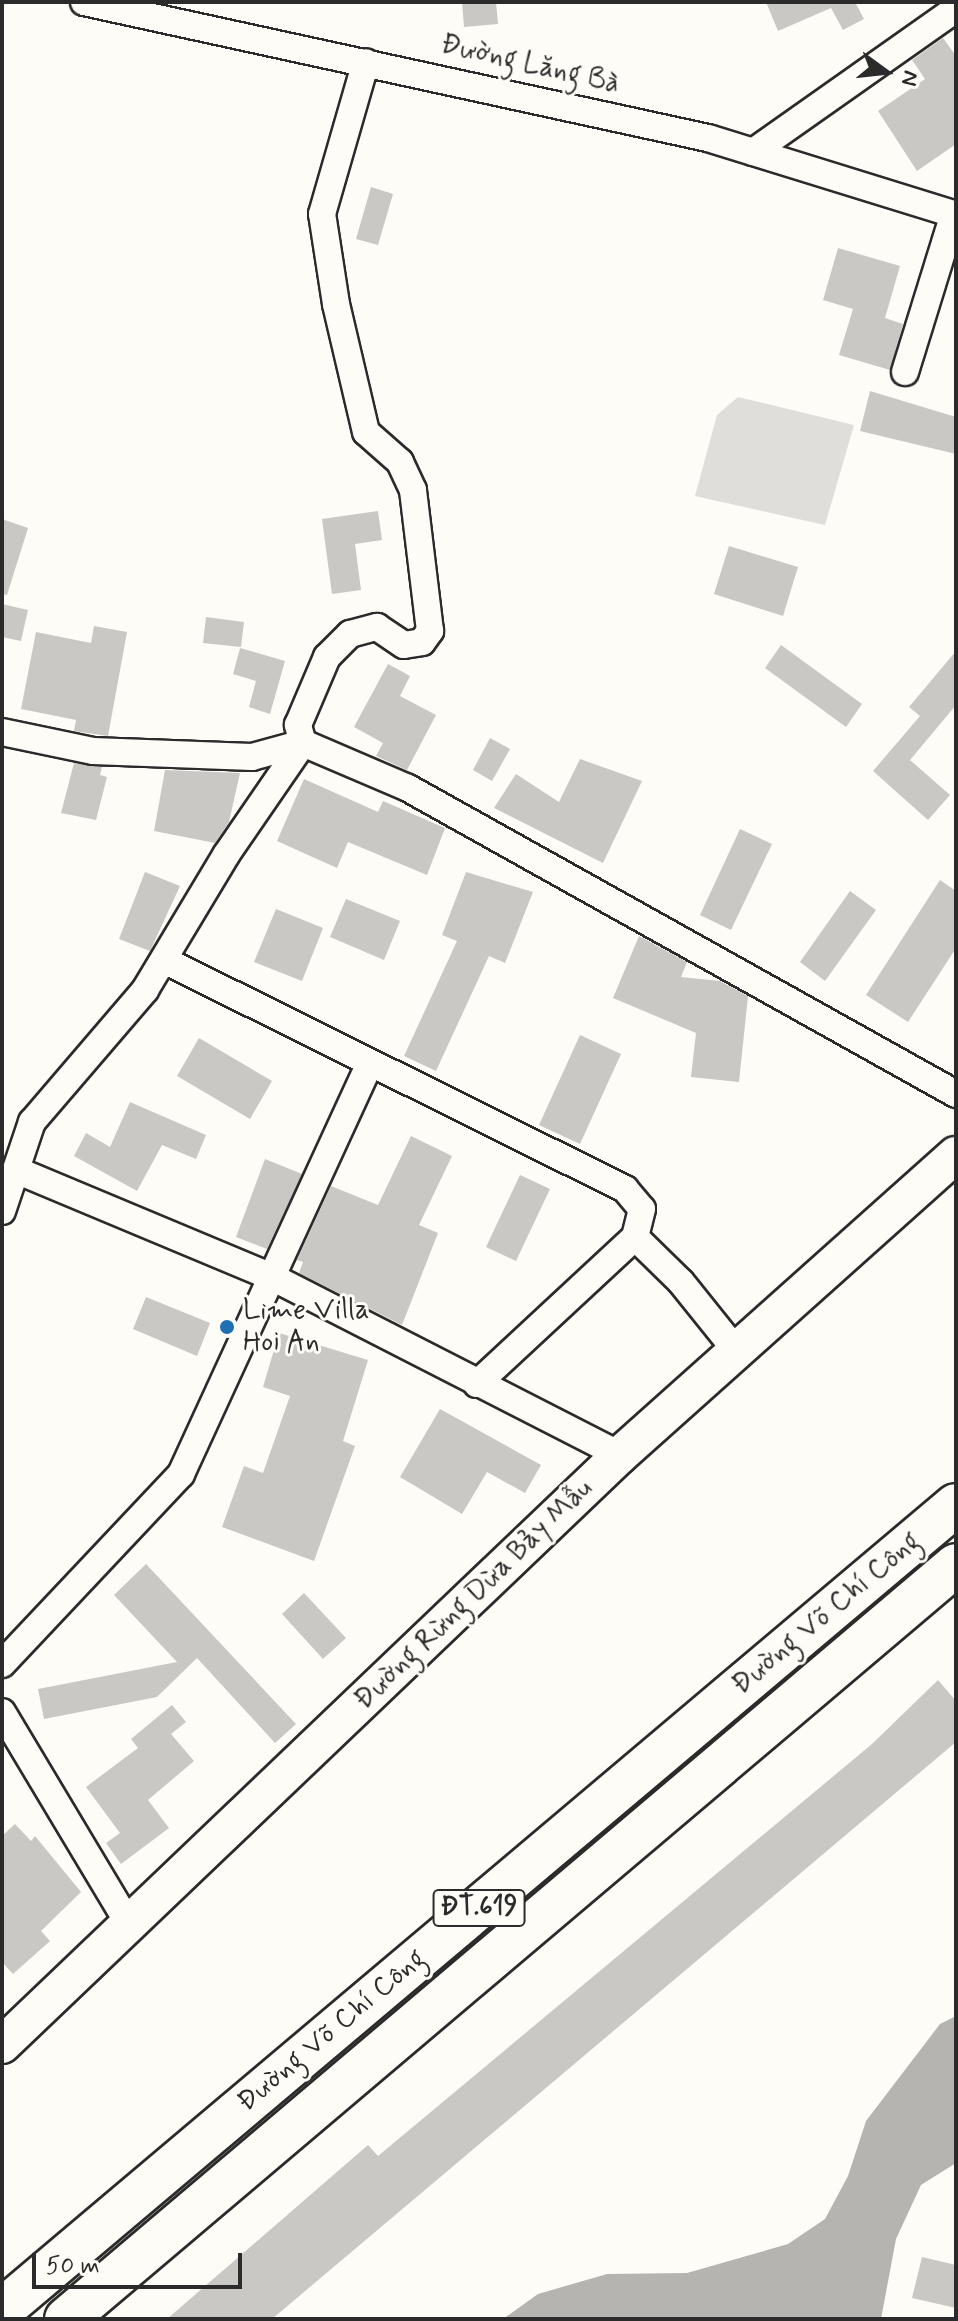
<!DOCTYPE html>
<meta charset="utf-8">
<style>
body{margin:0}
#map{position:relative;width:958px;height:2321px;overflow:hidden;background:#fdfcf7;font-family:Mynerve,sans-serif}
div>[style]{position:absolute}
.green>*{inset:0;background:#dfdeda}
.water>*{inset:0;background:#b5b4b1}
.building>*{inset:0;background:#c9c8c4}
.roads{filter:drop-shadow(2px 0 #2b2b2b) drop-shadow(-2px 0 #2b2b2b) drop-shadow(0 2px #2b2b2b) drop-shadow(0 -2px #2b2b2b)}
.street>*{height:26px;margin:-13px;padding:0 13px;transform-origin:13px;border-radius:13px;background:#fdfcf7}
.secondary>*{height:36px;margin:-18px;padding:0 18px;transform-origin:18px;border-radius:18px;background:#fdfcf7}
.primary>*{height:42px;margin:-21px;padding:0 21px;transform-origin:21px;border-radius:21px;background:#fdfcf7}
.dots>*{width:22px;height:22px;translate:-50% -50%;box-sizing:border-box;border:4px solid #fdfcf7;border-radius:50%}
span{translate:-50% -50%;white-space:nowrap;text-align:center;line-height:1.15;-webkit-text-stroke:6px #fdfcf7;paint-order:stroke}
.shield-label span{padding:2px 6px;background:#fdfcf7;border:2px solid;border-radius:6px;-webkit-text-stroke-width:0}
.shield-label{font-size:26px;color:#2b2b2b;font-weight:700}
.street-label{font-size:28px;color:#2b2b2b}
.poi-label{font-size:28px;color:#2b2b2b}
.left{translate:0 -50%;text-align:left}
.frame{position:absolute;inset:0;border:4px solid #2b2b2b;pointer-events:none}
.north{position:absolute;left:846px;top:32px;width:80px;height:80px;-webkit-text-stroke:6px #fdfcf7;paint-order:stroke;rotate:105deg;font-size:22px;font-weight:700;line-height:32px;text-align:center;color:#2b2b2b}
.north::after{content:'';display:block;margin:auto;width:28px;height:36px;background:#2b2b2b;clip-path:polygon(50% 0,100% 100%,50% 72%,0 100%)}
.scale{position:absolute;left:32px;top:2253px;width:210px;height:36px;box-sizing:border-box;border:4px solid #2b2b2b;border-top:0;padding-left:10px;font-size:24px;line-height:28px;white-space:nowrap;color:#2b2b2b;-webkit-text-stroke:6px #fdfcf7;paint-order:stroke}
</style>
<div id="map">
<div class="green">
<i style="clip-path:polygon(738px 397px,854px 425px,825px 525px,695px 496px,717px 415px)"></i>
</div>
<div class="water">
<i style="clip-path:polygon(956px 2016px,956px 2163px,921px 2185px,896px 2239px,881px 2319px,503px 2319px,538px 2294px,607px 2274px,687px 2273px,788px 2244px,825px 2219px,848px 2176px,866px 2121px,940px 2024px)"></i>
</div>
<div class="building">
<i style="clip-path:polygon(462px 2px,496px 2px,498px 24px,464px 27px)"></i>
<i style="clip-path:polygon(766px 2px,855px 2px,864px 19px,843px 30px,831px 8px,778px 31px)"></i>
<i style="clip-path:polygon(943px 38px,956px 56px,956px 144px,917px 171px,878px 111px,925px 79px,912px 60px)"></i>
<i style="clip-path:polygon(371px 187px,393px 194px,378px 245px,356px 239px)"></i>
<i style="clip-path:polygon(838px 248px,900px 266px,885px 318px,903px 324px,890px 370px,839px 355px,853px 309px,823px 300px)"></i>
<i style="clip-path:polygon(870px 391px,956px 417px,956px 454px,860px 431px)"></i>
<i style="clip-path:polygon(378px 511px,382px 540px,355px 544px,361px 590px,332px 594px,322px 519px)"></i>
<i style="clip-path:polygon(2px 519px,28px 528px,7px 595px,2px 594px)"></i>
<i style="clip-path:polygon(729px 546px,798px 567px,783px 616px,714px 594px)"></i>
<i style="clip-path:polygon(2px 604px,28px 610px,21px 641px,2px 637px)"></i>
<i style="clip-path:polygon(206px 617px,244px 622px,241px 647px,203px 643px)"></i>
<i style="clip-path:polygon(94px 626px,127px 632px,108px 736px,74px 731px,76px 720px,21px 709px,36px 632px,91px 643px)"></i>
<i style="clip-path:polygon(781px 645px,862px 704px,846px 727px,765px 668px)"></i>
<i style="clip-path:polygon(240px 648px,285px 661px,270px 714px,249px 707px,256px 681px,233px 674px)"></i>
<i style="clip-path:polygon(956px 651px,956px 705px,910px 760px,950px 795px,928px 820px,873px 771px,920px 716px,909px 707px)"></i>
<i style="clip-path:polygon(388px 664px,410px 676px,400px 696px,436px 715px,407px 770px,376px 756px,383px 743px,354px 727px)"></i>
<i style="clip-path:polygon(490px 738px,510px 749px,492px 781px,473px 770px)"></i>
<i style="clip-path:polygon(580px 759px,642px 781px,603px 863px,494px 808px,516px 774px,559px 802px)"></i>
<i style="clip-path:polygon(74px 763px,102px 767px,100px 775px,107px 777px,96px 820px,61px 813px)"></i>
<i style="clip-path:polygon(165px 770px,240px 773px,229px 822px,215px 843px,154px 831px)"></i>
<i style="clip-path:polygon(304px 779px,378px 812px,383px 801px,445px 828px,427px 875px,348px 842px,337px 868px,277px 841px)"></i>
<i style="clip-path:polygon(740px 829px,772px 844px,731px 930px,700px 915px)"></i>
<i style="clip-path:polygon(145px 872px,180px 886px,150px 951px,119px 939px)"></i>
<i style="clip-path:polygon(466px 872px,533px 892px,505px 963px,489px 956px,436px 1071px,404px 1056px,457px 941px,442px 935px)"></i>
<i style="clip-path:polygon(940px 880px,956px 891px,956px 948px,908px 1022px,866px 995px)"></i>
<i style="clip-path:polygon(850px 891px,876px 910px,825px 981px,800px 962px)"></i>
<i style="clip-path:polygon(346px 899px,400px 921px,384px 960px,330px 937px)"></i>
<i style="clip-path:polygon(276px 909px,323px 928px,302px 981px,254px 962px)"></i>
<i style="clip-path:polygon(639px 936px,687px 962px,681px 977px,720px 981px,748px 996px,739px 1082px,691px 1077px,696px 1033px,613px 998px)"></i>
<i style="clip-path:polygon(580px 1035px,621px 1054px,580px 1144px,539px 1125px)"></i>
<i style="clip-path:polygon(199px 1038px,272px 1081px,250px 1119px,177px 1076px)"></i>
<i style="clip-path:polygon(130px 1102px,206px 1135px,196px 1159px,162px 1145px,137px 1191px,74px 1156px,86px 1133px,110px 1147px)"></i>
<i style="clip-path:polygon(411px 1136px,452px 1156px,419px 1225px,438px 1233px,402px 1325px,299px 1273px,303px 1262px,297px 1260px,331px 1186px,378px 1205px)"></i>
<i style="clip-path:polygon(265px 1159px,302px 1174px,267px 1249px,236px 1237px)"></i>
<i style="clip-path:polygon(520px 1175px,550px 1189px,516px 1261px,486px 1247px)"></i>
<i style="clip-path:polygon(146px 1297px,210px 1323px,197px 1356px,133px 1329px)"></i>
<i style="clip-path:polygon(279px 1333px,368px 1360px,343px 1441px,355px 1446px,314px 1561px,222px 1527px,244px 1466px,263px 1473px,290px 1396px,263px 1387px)"></i>
<i style="clip-path:polygon(440px 1409px,541px 1465px,525px 1493px,487px 1472px,462px 1514px,400px 1477px)"></i>
<i style="clip-path:polygon(146px 1564px,296px 1724px,275px 1743px,197px 1658px,157px 1697px,44px 1719px,38px 1689px,177px 1662px,114px 1595px)"></i>
<i style="clip-path:polygon(304px 1593px,346px 1638px,323px 1659px,282px 1614px)"></i>
<i style="clip-path:polygon(938px 1680px,956px 1701px,956px 1742px,272px 2319px,167px 2319px,368px 2145px,378px 2156px,872px 1744px)"></i>
<i style="clip-path:polygon(172px 1705px,186px 1722px,171px 1734px,194px 1761px,148px 1800px,169px 1828px,121px 1864px,106px 1843px,120px 1833px,86px 1787px,138px 1748px,131px 1739px)"></i>
<i style="clip-path:polygon(15px 1824px,31px 1841px,35px 1836px,81px 1892px,41px 1931px,50px 1941px,13px 1974px,2px 1962px,2px 1836px)"></i>
<i style="clip-path:polygon(922px 2257px,956px 2265px,956px 2308px,912px 2298px)"></i>
</div>
<div class="roads">
<div class="street">
<i style="left:84px;top:2px;width:639px;rotate:12.3deg"></i>
<i style="left:708px;top:138px;width:260px;rotate:17.2deg"></i>
<i style="left:753px;top:152px;width:248px;rotate:-35.2deg"></i>
<i style="left:905px;top:372px;width:165px;rotate:-72.8deg"></i>
<i style="left:2px;top:732px;width:93px;rotate:11.8deg"></i>
<i style="left:93px;top:751px;width:159px;rotate:2.2deg"></i>
<i style="left:252px;top:757px;width:53px;rotate:-15.4deg"></i>
<i style="left:303px;top:743px;width:114px;rotate:23.2deg"></i>
<i style="left:408px;top:788px;width:628px;rotate:29.18deg"></i>
<i style="left:164px;top:960px;width:515px;rotate:26.42deg"></i>
<i style="left:625px;top:1189px;width:26px;rotate:50deg"></i>
<i style="left:642px;top:1209px;width:29px;rotate:104deg"></i>
<i style="left:635px;top:1237px;width:216px;rotate:137.1deg"></i>
<i style="left:16px;top:1170px;width:280px;rotate:22.7deg"></i>
<i style="left:274px;top:1278px;width:389px;rotate:27.1deg"></i>
<i style="left:2px;top:1211px;width:94px;rotate:-71.4deg"></i>
<i style="left:32px;top:1122px;width:174px;rotate:-49.4deg"></i>
<i style="left:145px;top:990px;width:157px;rotate:-59deg"></i>
<i style="left:226px;top:855px;width:136px;rotate:-55.5deg"></i>
<i style="left:303px;top:743px;width:19px;rotate:-106deg"></i>
<i style="left:298px;top:725px;width:74px;rotate:-66.9deg"></i>
<i style="left:327px;top:657px;width:33px;rotate:-45deg"></i>
<i style="left:350px;top:634px;width:28px;rotate:-15deg"></i>
<i style="left:377px;top:627px;width:32px;rotate:34deg"></i>
<i style="left:404px;top:645px;width:18px;rotate:-9deg"></i>
<i style="left:422px;top:642px;width:14px;rotate:-54deg"></i>
<i style="left:430px;top:631px;width:142px;rotate:-96.9deg"></i>
<i style="left:413px;top:490px;width:31px;rotate:-115deg"></i>
<i style="left:400px;top:462px;width:45px;rotate:-138.6deg"></i>
<i style="left:366px;top:432px;width:131px;rotate:-103.2deg"></i>
<i style="left:336px;top:304px;width:91px;rotate:-98.8deg"></i>
<i style="left:322px;top:214px;width:158px;rotate:-73.9deg"></i>
<i style="left:635px;top:1237px;width:64px;rotate:44.4deg"></i>
<i style="left:681px;top:1282px;width:90px;rotate:51.3deg"></i>
<i style="left:2px;top:1664px;width:261px;rotate:-46.7deg"></i>
<i style="left:181px;top:1474px;width:452px;rotate:-65.3deg"></i>
<i style="left:2px;top:1712px;width:247px;rotate:59.1deg"></i>
</div>
<div class="secondary">
<i style="left:2px;top:2045px;width:854px;rotate:-43.67deg"></i>
<i style="left:620px;top:1455px;width:450px;rotate:-41.8deg"></i>
</div>
<div class="primary">
<i style="left:2px;top:2310px;width:1248px;rotate:-40.16deg"></i>
<i style="left:66px;top:2319px;width:1166px;rotate:-40.27deg"></i>
</div>
</div>
<div class="dots">
<i style="left:227px;top:1327px;background:#1f6fb2"></i>
</div>
<div class="shield-label">
<span style="left:479px;top:1908px">ĐT.619</span>
</div>
<div class="street-label">
<span style="left:530px;top:65px;rotate:13deg">Đường Lăng Bà</span>
<span style="left:474px;top:1595px;rotate:-44deg">Đường Rừng Dừa Bảy Mẫu</span>
<span style="left:827px;top:1614px;rotate:-40deg">Đường Võ Chí Công</span>
<span style="left:332px;top:2031px;rotate:-40deg">Đường Võ Chí Công</span>
</div>
<div class="poi-label">
<span class="left" style="left:243px;top:1327px">Lime Villa<br>Hoi An</span>
</div>
<div class="frame"></div>
<div class="north">N</div>
<div class="scale">50 m</div>
</div>
